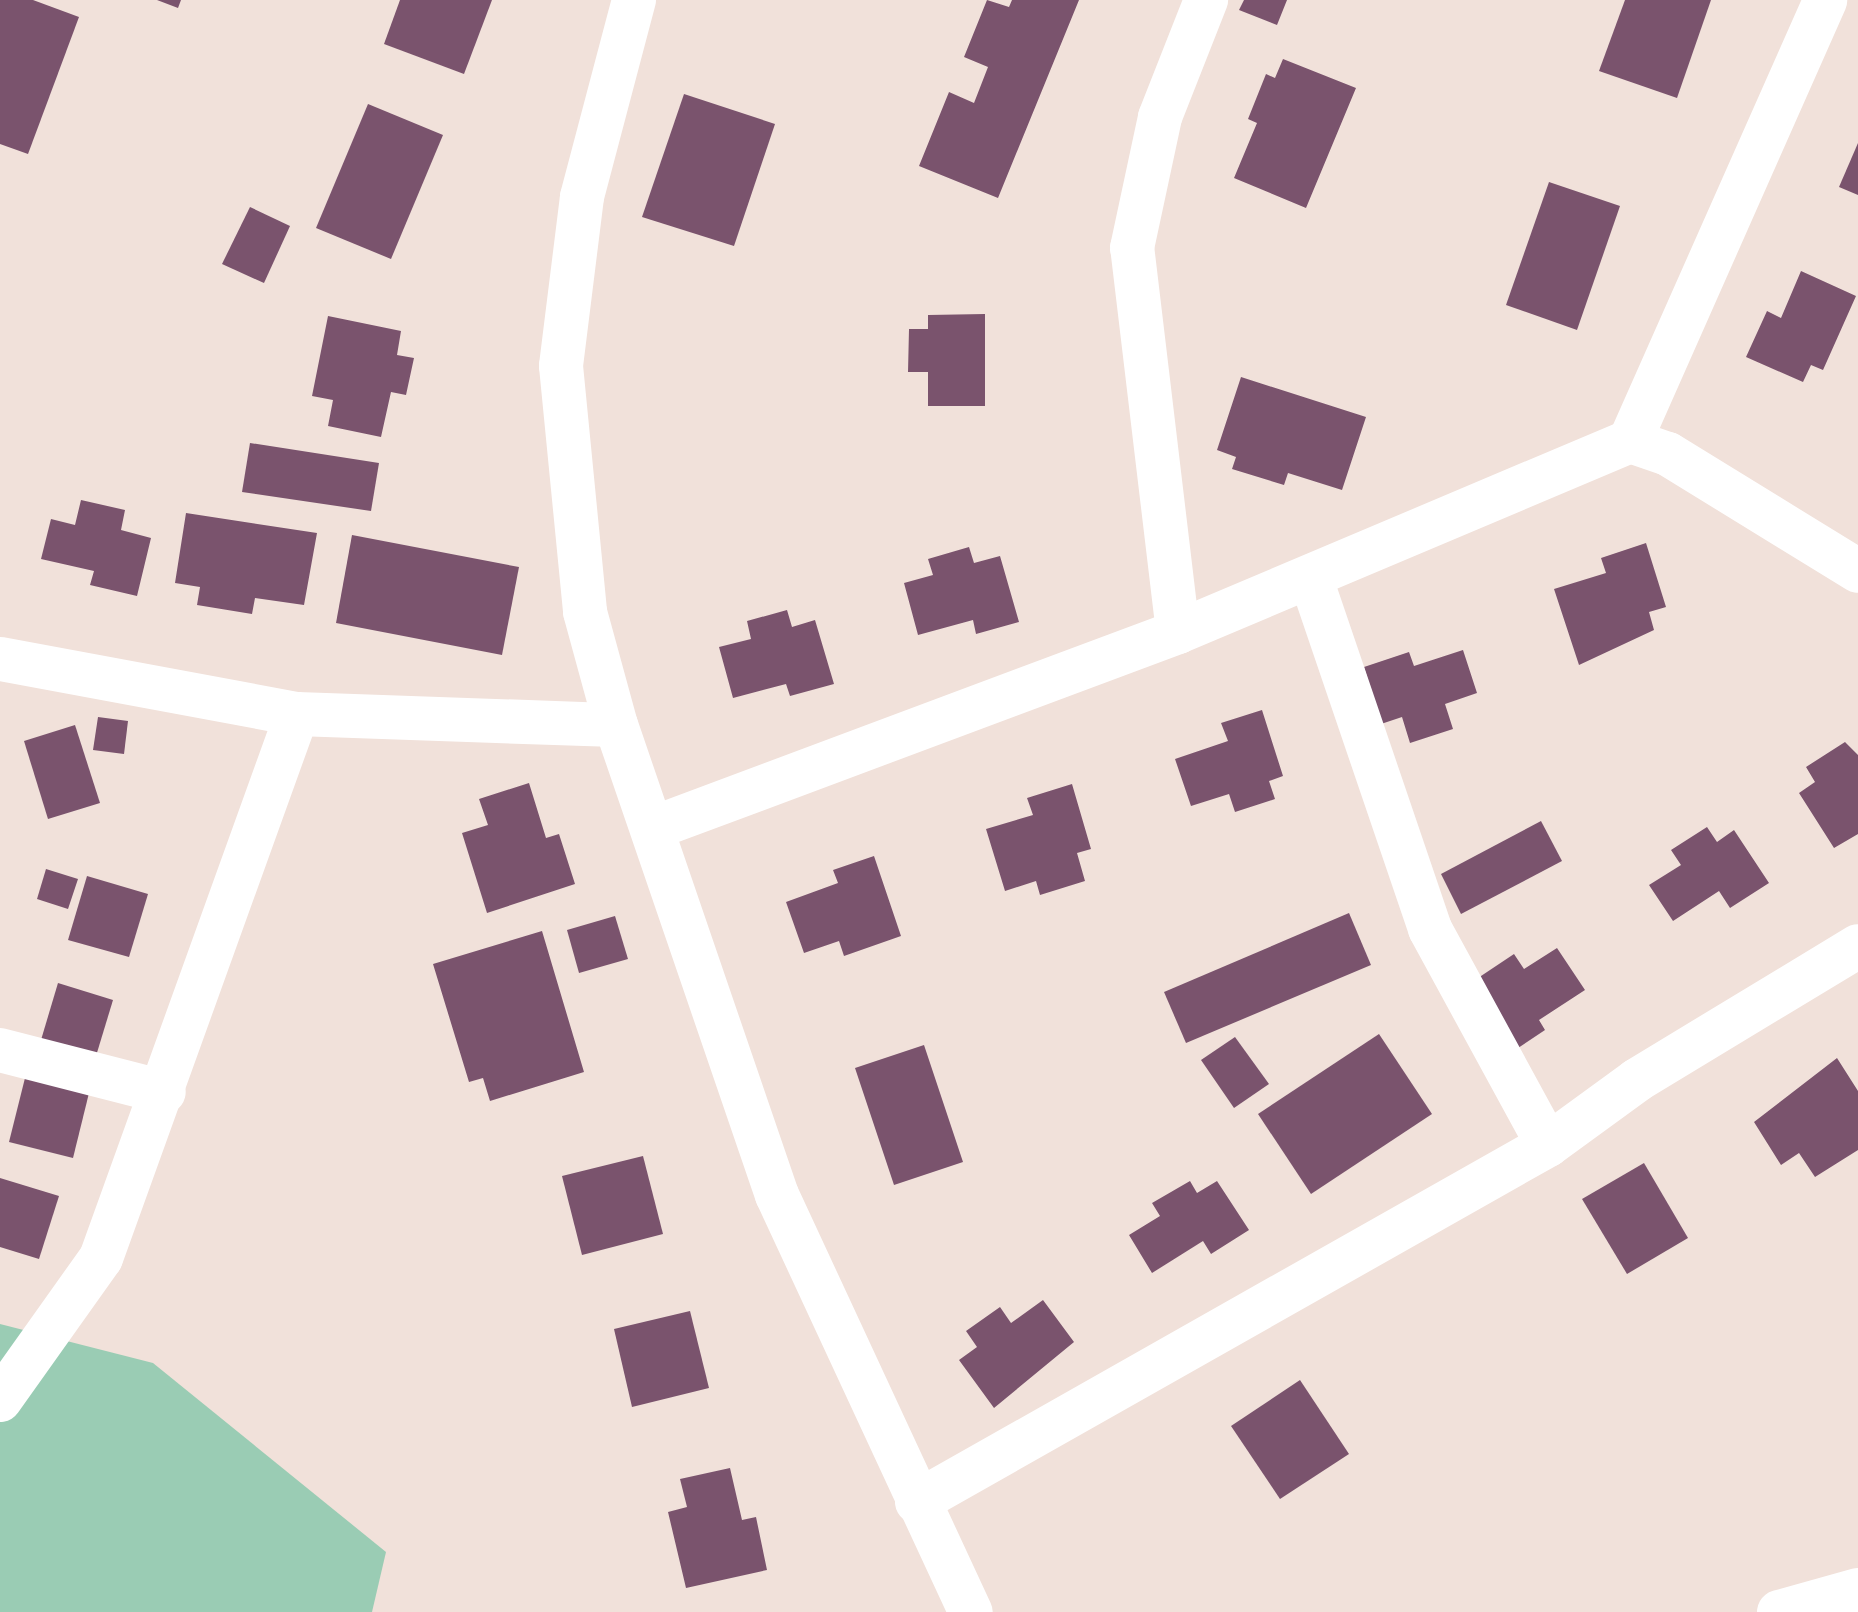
<!DOCTYPE html>
<style>
body{margin:0}
#map{position:relative;width:1858px;height:1612px;overflow:hidden;background:#f1e1da;font-family:Georgia,serif}
div>[style]{position:absolute}
.green>*{inset:0;background:#9accb4}
.building>*{inset:0;background:#7a536d}
.minor>*{height:44px;margin:-22px;padding:0 22px;transform-origin:22px;border-radius:22px;background:#fff}
span{translate:-50% -50%;white-space:nowrap;text-align:center;line-height:1.15;-webkit-text-stroke:8px #feeee7;paint-order:stroke}
</style>
<div id="map">
<div class="green">
<i style="clip-path:polygon(0 1324px,153px 1363px,386px 1552px,372px 1612px,0 1612px)"></i>
</div>
<div class="building">
<i style="clip-path:polygon(0 0,33px 0,79px 17px,28px 154px,0 144px)"></i>
<i style="clip-path:polygon(157px 0,181px 0,178px 8px)"></i>
<i style="clip-path:polygon(400px 0,492px 0,464px 74px,384px 44px)"></i>
<i style="clip-path:polygon(987px 0,1009px 7px,1012px 0,1079px 0,998px 198px,919px 166px,949px 92px,974px 103px,988px 67px,964px 57px)"></i>
<i style="clip-path:polygon(1244px 0,1287px 0,1277px 25px,1239px 10px)"></i>
<i style="clip-path:polygon(1625px 0,1711px 0,1677px 98px,1599px 71px)"></i>
<i style="clip-path:polygon(1283px 59px,1356px 88px,1306px 208px,1234px 178px,1257px 123px,1248px 119px,1266px 74px,1275px 78px)"></i>
<i style="clip-path:polygon(684px 94px,775px 124px,734px 246px,642px 217px)"></i>
<i style="clip-path:polygon(368px 104px,443px 135px,391px 259px,316px 228px)"></i>
<i style="clip-path:polygon(1858px 143px,1858px 195px,1839px 187px)"></i>
<i style="clip-path:polygon(1549px 182px,1620px 206px,1577px 330px,1506px 305px)"></i>
<i style="clip-path:polygon(250px 207px,290px 226px,264px 283px,222px 264px)"></i>
<i style="clip-path:polygon(1801px 271px,1856px 296px,1823px 370px,1811px 365px,1803px 382px,1746px 357px,1767px 311px,1781px 318px)"></i>
<i style="clip-path:polygon(985px 314px,985px 406px,928px 406px,928px 372px,908px 372px,909px 329px,928px 329px,928px 315px)"></i>
<i style="clip-path:polygon(328px 316px,401px 331px,397px 355px,414px 358px,406px 395px,391px 392px,381px 437px,328px 426px,333px 400px,312px 396px)"></i>
<i style="clip-path:polygon(1241px 377px,1366px 417px,1342px 490px,1288px 473px,1284px 485px,1232px 469px,1236px 457px,1217px 450px)"></i>
<i style="clip-path:polygon(250px 443px,379px 463px,371px 511px,242px 492px)"></i>
<i style="clip-path:polygon(81px 500px,125px 510px,121px 530px,151px 538px,137px 596px,90px 585px,94px 571px,41px 559px,51px 519px,75px 525px)"></i>
<i style="clip-path:polygon(186px 513px,317px 533px,304px 605px,255px 598px,252px 614px,197px 605px,200px 587px,175px 583px)"></i>
<i style="clip-path:polygon(352px 535px,519px 567px,502px 655px,336px 623px)"></i>
<i style="clip-path:polygon(1646px 543px,1666px 607px,1649px 612px,1654px 630px,1579px 665px,1554px 589px,1606px 573px,1601px 558px)"></i>
<i style="clip-path:polygon(969px 547px,974px 563px,1000px 556px,1019px 622px,976px 634px,973px 620px,918px 635px,904px 583px,933px 575px,928px 559px)"></i>
<i style="clip-path:polygon(787px 610px,792px 627px,815px 620px,834px 684px,790px 696px,786px 684px,733px 698px,719px 647px,751px 639px,747px 621px)"></i>
<i style="clip-path:polygon(1463px 650px,1477px 693px,1445px 704px,1453px 729px,1410px 743px,1402px 717px,1381px 724px,1364px 667px,1409px 652px,1414px 666px)"></i>
<i style="clip-path:polygon(1262px 710px,1283px 776px,1269px 781px,1275px 799px,1235px 812px,1229px 794px,1191px 806px,1175px 759px,1228px 741px,1221px 723px)"></i>
<i style="clip-path:polygon(98px 717px,128px 721px,124px 754px,93px 750px)"></i>
<i style="clip-path:polygon(75px 725px,100px 803px,48px 819px,24px 741px)"></i>
<i style="clip-path:polygon(1845px 742px,1858px 755px,1858px 834px,1834px 848px,1799px 793px,1815px 782px,1806px 767px)"></i>
<i style="clip-path:polygon(529px 783px,546px 838px,559px 834px,575px 884px,487px 913px,462px 833px,488px 825px,479px 799px)"></i>
<i style="clip-path:polygon(1072px 784px,1091px 849px,1077px 853px,1085px 881px,1040px 895px,1036px 881px,1005px 891px,986px 829px,1033px 815px,1027px 798px)"></i>
<i style="clip-path:polygon(1541px 821px,1562px 861px,1461px 914px,1441px 874px)"></i>
<i style="clip-path:polygon(1707px 827px,1717px 842px,1734px 830px,1769px 883px,1730px 908px,1719px 891px,1673px 921px,1649px 885px,1681px 865px,1671px 850px)"></i>
<i style="clip-path:polygon(874px 856px,901px 936px,844px 956px,839px 941px,804px 953px,786px 902px,838px 883px,833px 870px)"></i>
<i style="clip-path:polygon(46px 869px,78px 879px,68px 909px,37px 899px)"></i>
<i style="clip-path:polygon(87px 876px,148px 894px,129px 957px,68px 940px)"></i>
<i style="clip-path:polygon(1349px 913px,1371px 965px,1186px 1043px,1164px 992px)"></i>
<i style="clip-path:polygon(615px 916px,628px 959px,579px 973px,567px 930px)"></i>
<i style="clip-path:polygon(542px 931px,584px 1072px,490px 1101px,483px 1078px,469px 1082px,433px 964px)"></i>
<i style="clip-path:polygon(1557px 948px,1585px 990px,1539px 1020px,1545px 1030px,1509px 1054px,1478px 978px,1514px 954px,1524px 969px)"></i>
<i style="clip-path:polygon(58px 983px,113px 1000px,96px 1056px,41px 1040px)"></i>
<i style="clip-path:polygon(1379px 1034px,1432px 1114px,1311px 1194px,1258px 1114px)"></i>
<i style="clip-path:polygon(1235px 1037px,1269px 1084px,1234px 1108px,1201px 1060px)"></i>
<i style="clip-path:polygon(924px 1045px,963px 1162px,894px 1185px,855px 1068px)"></i>
<i style="clip-path:polygon(1837px 1058px,1858px 1091px,1858px 1150px,1815px 1177px,1799px 1153px,1781px 1165px,1754px 1122px)"></i>
<i style="clip-path:polygon(25px 1078px,89px 1093px,73px 1158px,9px 1142px)"></i>
<i style="clip-path:polygon(643px 1156px,663px 1234px,582px 1255px,562px 1176px)"></i>
<i style="clip-path:polygon(1644px 1163px,1688px 1238px,1627px 1274px,1582px 1199px)"></i>
<i style="clip-path:polygon(0 1178px,59px 1196px,39px 1259px,0 1247px)"></i>
<i style="clip-path:polygon(1190px 1181px,1197px 1193px,1217px 1181px,1249px 1230px,1211px 1254px,1203px 1241px,1152px 1273px,1129px 1235px,1160px 1216px,1152px 1203px)"></i>
<i style="clip-path:polygon(1043px 1300px,1074px 1342px,994px 1408px,959px 1360px,977px 1347px,966px 1331px,1000px 1307px,1011px 1323px)"></i>
<i style="clip-path:polygon(690px 1311px,709px 1388px,632px 1407px,614px 1329px)"></i>
<i style="clip-path:polygon(1300px 1380px,1349px 1454px,1280px 1499px,1231px 1426px)"></i>
<i style="clip-path:polygon(730px 1468px,742px 1520px,756px 1517px,767px 1570px,686px 1588px,668px 1512px,687px 1507px,680px 1479px)"></i>
</div>
<div class="minor">
<i style="left:634px;top:0;width:204px;rotate:104.8deg"></i>
<i style="left:582px;top:197px;width:170px;rotate:97.1deg"></i>
<i style="left:561px;top:366px;width:247px;rotate:84.4deg"></i>
<i style="left:585px;top:612px;width:117px;rotate:74.7deg"></i>
<i style="left:616px;top:725px;width:497px;rotate:71.1deg"></i>
<i style="left:777px;top:1195px;width:460px;rotate:65.1deg"></i>
<i style="left:1630px;top:441px;width:40px;rotate:18.9deg"></i>
<i style="left:1668px;top:454px;width:223px;rotate:31.6deg"></i>
<i style="left:1311px;top:579px;width:370px;rotate:71.2deg"></i>
<i style="left:1430px;top:929px;width:246px;rotate:61.4deg"></i>
<i style="left:1178px;top:632px;width:387px;rotate:-96.8deg"></i>
<i style="left:1132px;top:248px;width:134px;rotate:-77.9deg"></i>
<i style="left:1160px;top:117px;width:126px;rotate:-68.5deg"></i>
<i style="left:0;top:659px;width:302px;rotate:10.5deg"></i>
<i style="left:297px;top:714px;width:319px;rotate:2deg"></i>
<i style="left:656px;top:827px;width:557px;rotate:-20.48deg"></i>
<i style="left:1178px;top:632px;width:491px;rotate:-22.9deg"></i>
<i style="left:1630px;top:441px;width:482px;rotate:-66.1deg"></i>
<i style="left:0;top:1050px;width:169px;rotate:14.4deg"></i>
<i style="left:0;top:1400px;width:174px;rotate:-54.6deg"></i>
<i style="left:101px;top:1258px;width:578px;rotate:-70.19deg"></i>
<i style="left:917px;top:1502px;width:725px;rotate:-29.5deg"></i>
<i style="left:1548px;top:1145px;width:110px;rotate:-36.1deg"></i>
<i style="left:1637px;top:1080px;width:258px;rotate:-31.2deg"></i>
<i style="left:1779px;top:1612px;width:82px;rotate:-15.6deg"></i>
</div>
</div>
